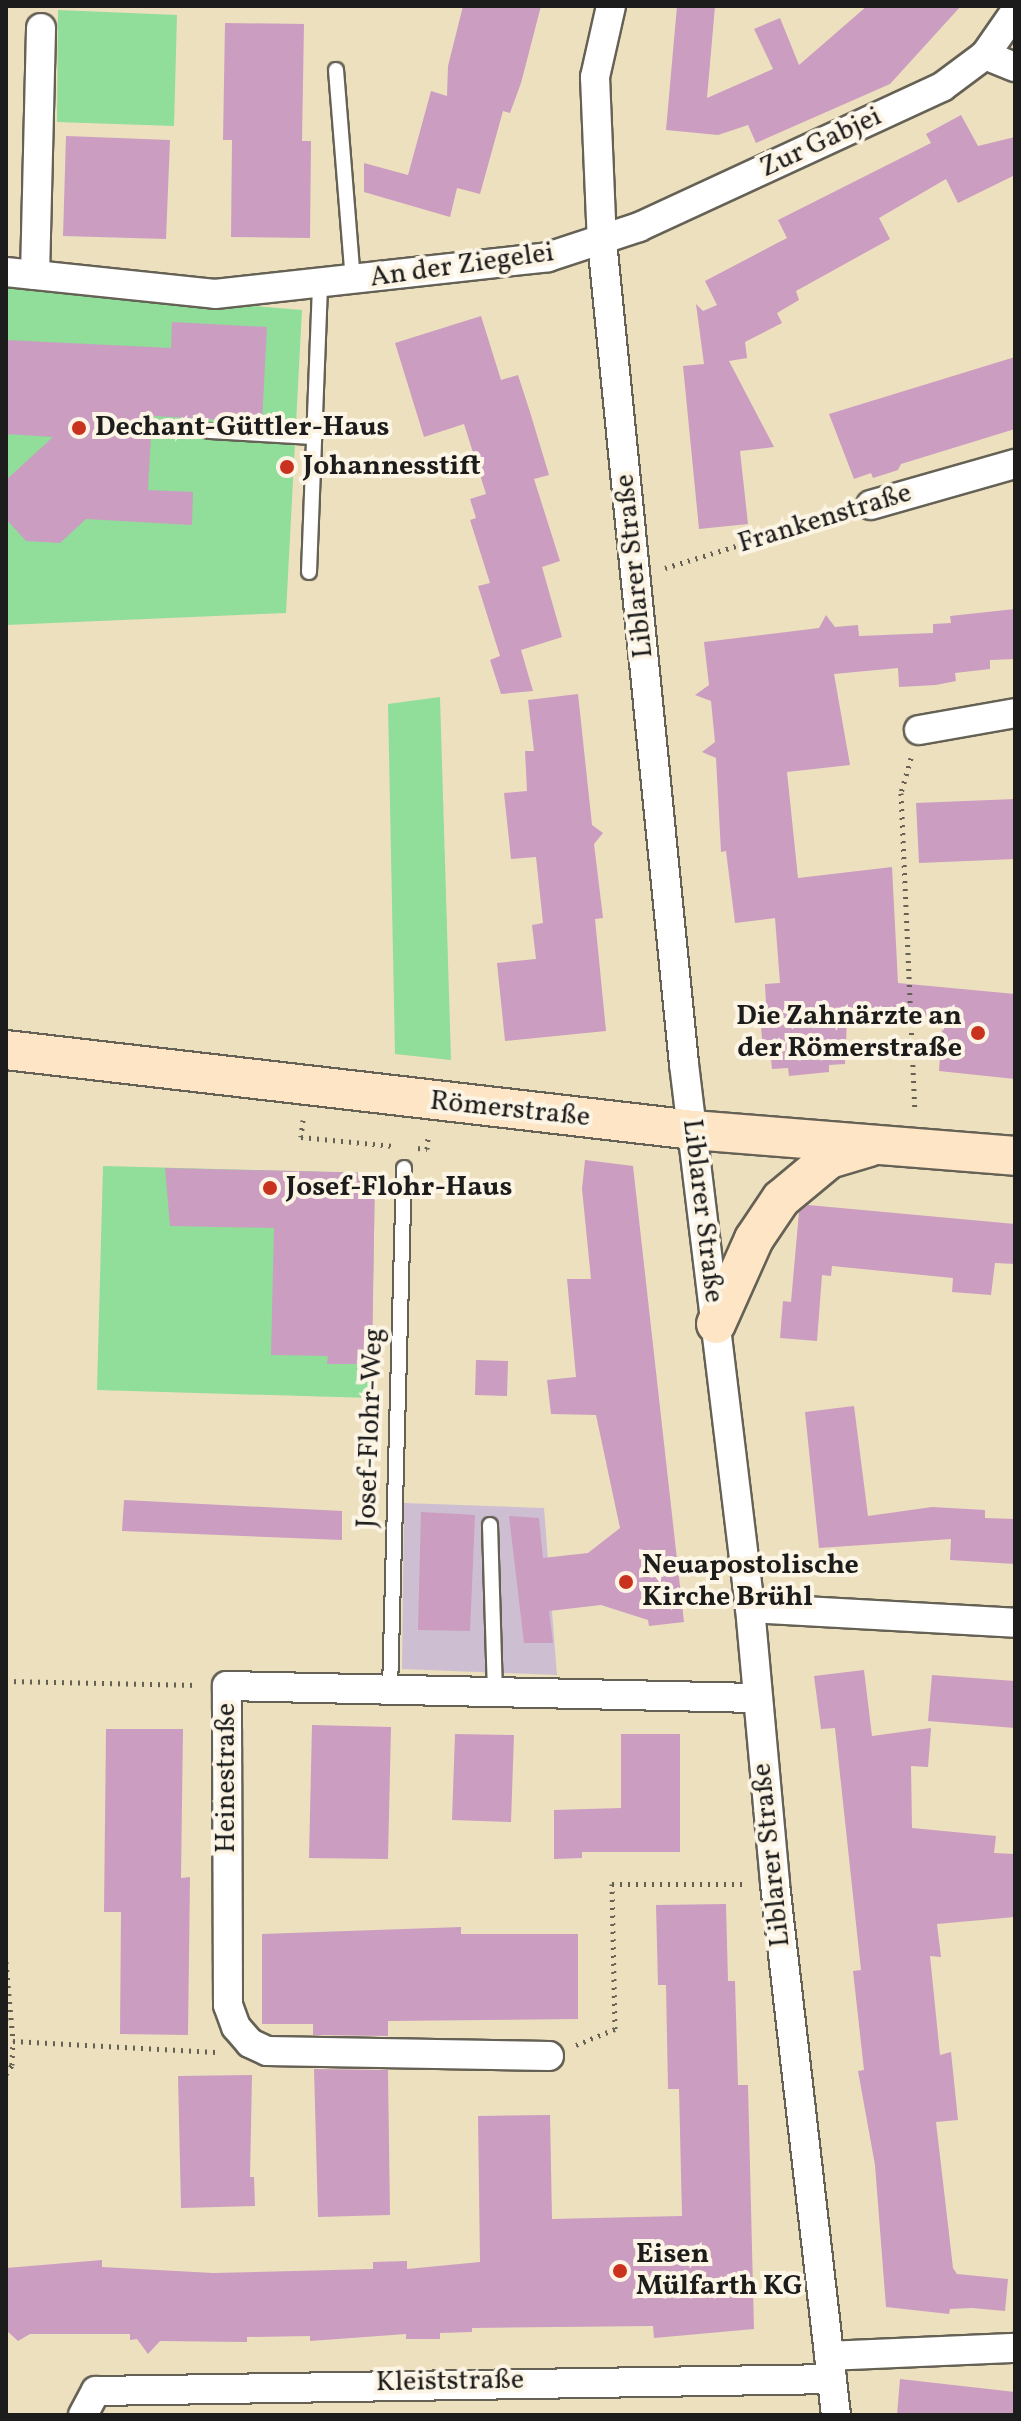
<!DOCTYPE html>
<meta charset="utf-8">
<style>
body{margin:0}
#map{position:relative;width:1021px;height:2421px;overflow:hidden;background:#ede0bf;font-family:Vollkorn,serif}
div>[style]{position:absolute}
.industrial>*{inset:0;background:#cebed1}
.green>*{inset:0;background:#91dd9a}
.building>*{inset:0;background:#cb9dc0}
.path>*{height:5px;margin-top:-2.5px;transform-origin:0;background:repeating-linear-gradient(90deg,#656155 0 2px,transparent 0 8px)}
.roads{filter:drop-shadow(2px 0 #656155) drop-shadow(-2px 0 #656155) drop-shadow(0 2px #656155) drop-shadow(0 -2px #656155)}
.service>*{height:14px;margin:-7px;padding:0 7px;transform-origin:7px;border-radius:7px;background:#fff}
.minor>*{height:28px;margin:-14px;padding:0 14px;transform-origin:14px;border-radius:14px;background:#fff}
.secondary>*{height:38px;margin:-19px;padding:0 19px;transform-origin:19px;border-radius:19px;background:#fde5c5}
.dots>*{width:22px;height:22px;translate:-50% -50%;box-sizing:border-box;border:4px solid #fcf5e5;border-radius:50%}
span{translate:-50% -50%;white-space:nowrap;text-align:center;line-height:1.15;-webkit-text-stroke:8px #fcf5e5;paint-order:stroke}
.street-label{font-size:28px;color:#1c1c1c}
.poi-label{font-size:28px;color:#1c1c1c;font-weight:700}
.left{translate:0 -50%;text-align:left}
.right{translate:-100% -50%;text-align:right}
.frame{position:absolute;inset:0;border:8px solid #1c1c1c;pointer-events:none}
</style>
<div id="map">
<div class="industrial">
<i style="clip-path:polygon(404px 1503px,544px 1508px,557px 1675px,402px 1669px)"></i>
</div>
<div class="green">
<i style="clip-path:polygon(58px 10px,177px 15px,174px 126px,57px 122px)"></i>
<i style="clip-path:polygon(6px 285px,302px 310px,286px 613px,6px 625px)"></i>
<i style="clip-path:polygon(440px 697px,451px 1060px,395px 1054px,388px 704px)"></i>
<i style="clip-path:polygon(103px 1166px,375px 1173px,371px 1398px,97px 1390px)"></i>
</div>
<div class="building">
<i style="clip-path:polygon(463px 6px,541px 6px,521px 83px,510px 113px,503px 111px,480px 194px,457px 188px,450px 217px,364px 192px,364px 163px,408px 175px,431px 91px,447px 96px,448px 66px)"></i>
<i style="clip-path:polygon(677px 6px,715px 6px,707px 98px,773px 69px,754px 29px,780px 18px,799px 65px,867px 6px,961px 6px,890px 84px,756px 143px,748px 125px,718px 135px,666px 130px)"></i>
<i style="clip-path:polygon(225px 23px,304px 24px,302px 141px,311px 141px,310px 238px,231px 237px,232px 140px,223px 140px)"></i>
<i style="clip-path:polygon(961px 115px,978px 146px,1015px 137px,1015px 175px,958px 203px,946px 179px,879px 218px,890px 239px,796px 291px,799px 300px,777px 313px,782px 323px,745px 342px,747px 358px,729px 361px,774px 447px,740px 451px,748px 524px,699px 529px,683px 366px,704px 364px,696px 304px,703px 311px,717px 305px,705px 281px,787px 238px,778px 220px,931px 143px,926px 134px)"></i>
<i style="clip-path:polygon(66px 136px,170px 140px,166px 239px,63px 236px)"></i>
<i style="clip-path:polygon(481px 316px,501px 380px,518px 375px,530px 412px,549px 475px,534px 479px,560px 561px,542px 567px,562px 637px,521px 650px,533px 691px,501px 694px,490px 660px,500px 656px,478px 586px,490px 583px,470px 520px,476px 518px,470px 499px,486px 494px,464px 424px,424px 437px,395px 343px)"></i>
<i style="clip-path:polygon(172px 322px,267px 327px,262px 422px,152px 416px,148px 490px,193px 492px,192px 525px,86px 519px,60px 543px,26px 541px,6px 519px,6px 480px,53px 437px,6px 434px,6px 340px,171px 348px)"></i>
<i style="clip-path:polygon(1015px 357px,1015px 429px,901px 464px,898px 470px,873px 478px,871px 473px,854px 479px,829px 414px)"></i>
<i style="clip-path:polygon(1015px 609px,1015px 659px,990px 660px,990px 669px,955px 673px,956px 681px,936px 685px,899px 687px,898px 668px,834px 674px,850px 765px,787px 772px,798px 878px,892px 867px,898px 983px,1015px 994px,1015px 1079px,939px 1071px,943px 1016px,847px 1020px,845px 1064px,829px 1065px,829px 1072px,789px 1076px,788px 1068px,772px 1069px,770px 1048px,763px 1049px,759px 1004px,766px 1004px,765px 984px,780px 983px,775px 918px,735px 923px,726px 851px,721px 852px,716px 758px,702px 752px,715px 742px,711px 701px,695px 695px,709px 685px,704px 642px,819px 628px,826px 615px,835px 627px,858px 625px,859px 636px,933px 633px,933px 624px,951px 623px,950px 616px)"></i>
<i style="clip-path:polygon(578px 694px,592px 825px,603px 833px,594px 844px,603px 918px,595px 919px,606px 1031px,505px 1041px,497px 963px,536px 959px,532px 925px,543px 923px,536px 857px,511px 859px,504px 793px,527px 791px,525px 751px,534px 751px,528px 700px)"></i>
<i style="clip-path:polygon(1015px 799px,1015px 859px,919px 863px,916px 803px)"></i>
<i style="clip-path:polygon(585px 1160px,633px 1166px,684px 1622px,649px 1626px,648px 1620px,601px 1605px,549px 1611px,553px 1643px,524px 1643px,509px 1516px,539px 1518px,543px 1558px,588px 1553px,620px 1528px,596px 1415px,551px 1414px,547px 1380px,576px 1377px,567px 1279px,591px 1279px,582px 1189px)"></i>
<i style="clip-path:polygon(165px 1168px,375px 1173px,372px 1364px,327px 1364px,328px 1356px,271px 1355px,274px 1228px,170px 1226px)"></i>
<i style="clip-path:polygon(808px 1205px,1015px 1224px,1015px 1264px,995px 1263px,991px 1295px,952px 1292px,953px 1278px,832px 1266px,831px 1276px,822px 1275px,817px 1341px,780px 1338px,783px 1301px,791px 1302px,799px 1212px)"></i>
<i style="clip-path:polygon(476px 1360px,508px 1361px,507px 1396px,475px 1395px)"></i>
<i style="clip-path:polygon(854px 1406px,868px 1516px,932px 1507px,985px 1510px,985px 1518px,1015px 1519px,1015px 1564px,950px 1560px,951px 1539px,819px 1548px,805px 1412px)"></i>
<i style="clip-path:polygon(124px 1500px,342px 1511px,342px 1540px,122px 1531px)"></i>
<i style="clip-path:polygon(421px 1512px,475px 1515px,470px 1631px,418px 1630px)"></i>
<i style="clip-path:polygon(864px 1670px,872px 1736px,931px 1728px,928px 1767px,911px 1766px,912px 1828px,996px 1836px,994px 1853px,1015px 1854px,1015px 1917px,937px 1924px,941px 1957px,930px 1956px,940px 2055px,951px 2052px,958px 2120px,936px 2122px,953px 2268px,957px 2274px,1008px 2279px,1005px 2311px,972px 2308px,950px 2309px,949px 2314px,886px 2307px,875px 2165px,858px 2071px,864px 2070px,853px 1971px,861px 1970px,835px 1728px,821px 1729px,814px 1676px)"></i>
<i style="clip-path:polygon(932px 1675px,1015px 1681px,1015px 1728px,928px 1721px)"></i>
<i style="clip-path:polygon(312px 1725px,391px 1727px,388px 1859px,309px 1858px)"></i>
<i style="clip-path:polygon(106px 1729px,183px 1729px,181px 1878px,190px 1877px,188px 2035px,120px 2034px,121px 1912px,104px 1912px)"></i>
<i style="clip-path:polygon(455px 1734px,514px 1735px,511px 1822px,452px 1820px)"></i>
<i style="clip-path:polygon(621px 1734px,680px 1734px,680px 1852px,582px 1852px,582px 1858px,554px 1859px,554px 1810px,621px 1808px)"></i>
<i style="clip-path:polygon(726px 1904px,728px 1981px,735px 1981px,738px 2085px,748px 2085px,754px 2329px,654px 2338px,653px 2326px,472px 2328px,472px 2332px,440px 2333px,440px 2339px,406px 2339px,406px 2334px,310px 2341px,310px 2336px,247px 2337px,247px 2342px,160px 2341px,148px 2354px,137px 2339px,130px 2340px,130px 2334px,30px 2334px,18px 2341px,6px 2330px,6px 2268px,102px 2260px,102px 2267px,213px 2273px,373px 2269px,373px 2262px,407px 2261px,407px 2269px,480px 2262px,478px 2116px,550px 2115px,552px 2219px,682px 2216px,679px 2089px,668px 2089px,666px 1985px,658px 1985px,656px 1905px)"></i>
<i style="clip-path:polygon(461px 1927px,461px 1934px,578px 1934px,578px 2019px,388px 2021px,388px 2036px,313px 2035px,313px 2024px,262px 2024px,262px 1934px)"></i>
<i style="clip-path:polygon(314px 2069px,388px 2070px,390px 2215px,318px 2217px)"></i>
<i style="clip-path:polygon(252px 2075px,250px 2177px,254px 2177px,255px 2206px,181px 2208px,178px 2076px)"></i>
<i style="clip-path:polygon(900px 2379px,1015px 2392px,1015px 2415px,897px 2415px)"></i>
</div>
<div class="path">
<i style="left:665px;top:568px;width:186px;rotate:-17.2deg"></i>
<i style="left:911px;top:758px;width:36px;rotate:106deg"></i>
<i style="left:901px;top:793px;width:318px;rotate:87.5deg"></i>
<i style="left:303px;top:1120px;width:17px;rotate:97deg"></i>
<i style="left:301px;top:1137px;width:93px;rotate:5.5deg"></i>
<i style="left:418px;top:1148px;width:9px;rotate:6deg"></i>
<i style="left:427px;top:1149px;width:12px;rotate:-85deg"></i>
<i style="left:6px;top:1681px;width:192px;rotate:1.2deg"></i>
<i style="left:6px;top:1962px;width:79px;rotate:84.9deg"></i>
<i style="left:13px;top:2041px;width:203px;rotate:3.1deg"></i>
<i style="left:576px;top:2045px;width:42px;rotate:-22.3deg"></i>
<i style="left:615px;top:2029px;width:145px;rotate:-91.2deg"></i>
<i style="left:612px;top:1884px;width:132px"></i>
<i style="left:6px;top:2074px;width:11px;rotate:-56deg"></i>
<i style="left:12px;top:2065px;width:24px;rotate:-88deg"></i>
</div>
<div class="roads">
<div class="service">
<i style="left:336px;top:70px;width:212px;rotate:85.4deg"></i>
<i style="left:209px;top:431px;width:105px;rotate:3.3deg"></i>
<i style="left:309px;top:572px;width:287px;rotate:-87.8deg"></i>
<i style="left:490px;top:1525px;width:165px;rotate:88.3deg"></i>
<i style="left:390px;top:1690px;width:522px;rotate:-88.46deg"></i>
</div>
<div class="minor">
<i style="left:611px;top:6px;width:73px;rotate:102.7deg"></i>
<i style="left:595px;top:77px;width:164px;rotate:87.6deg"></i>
<i style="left:602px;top:241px;width:827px;rotate:84.31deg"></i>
<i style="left:684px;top:1064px;width:548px;rotate:83.08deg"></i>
<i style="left:750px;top:1608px;width:277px;rotate:84.8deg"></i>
<i style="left:775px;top:1884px;width:534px;rotate:83.45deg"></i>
<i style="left:985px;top:55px;width:32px;rotate:22deg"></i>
<i style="left:6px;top:272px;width:210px;rotate:6deg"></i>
<i style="left:215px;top:294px;width:335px;rotate:-6.3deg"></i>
<i style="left:548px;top:257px;width:96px;rotate:-18.2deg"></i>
<i style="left:639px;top:227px;width:334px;rotate:-24.8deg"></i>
<i style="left:942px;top:87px;width:54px;rotate:-36.7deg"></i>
<i style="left:985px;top:55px;width:52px;rotate:-55.1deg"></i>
<i style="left:35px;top:275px;width:247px;rotate:-88.6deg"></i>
<i style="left:871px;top:505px;width:150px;rotate:-15.9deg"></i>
<i style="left:919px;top:730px;width:97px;rotate:-10deg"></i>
<i style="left:750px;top:1608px;width:265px;rotate:3.2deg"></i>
<i style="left:549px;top:2056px;width:282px;rotate:-179deg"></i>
<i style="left:267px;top:2051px;width:19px;rotate:-155deg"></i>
<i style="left:250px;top:2043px;width:21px;rotate:-131deg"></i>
<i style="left:236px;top:2027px;width:23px;rotate:-110deg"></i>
<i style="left:228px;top:2005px;width:319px;rotate:-90.2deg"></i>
<i style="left:227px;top:1686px;width:529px;rotate:1.3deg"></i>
<i style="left:829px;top:2356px;width:186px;rotate:-2.5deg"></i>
<i style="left:83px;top:2415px;width:27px;rotate:-62deg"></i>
<i style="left:96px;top:2391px;width:736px;rotate:-0.93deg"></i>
</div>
<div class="secondary">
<i style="left:6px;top:1050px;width:692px;rotate:6.64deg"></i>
<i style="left:693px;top:1130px;width:323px;rotate:4.6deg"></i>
<i style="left:716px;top:1324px;width:93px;rotate:-65.9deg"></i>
<i style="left:754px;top:1239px;width:48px;rotate:-56deg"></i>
<i style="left:781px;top:1199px;width:62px;rotate:-39.8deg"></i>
<i style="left:829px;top:1159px;width:42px;rotate:-16.7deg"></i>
</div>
</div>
<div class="dots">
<i style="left:79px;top:428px;background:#c8321e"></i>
<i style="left:287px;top:467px;background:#c8321e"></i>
<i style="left:978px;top:1033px;background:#c8321e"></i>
<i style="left:270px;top:1188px;background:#c8321e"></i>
<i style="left:626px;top:1582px;background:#c8321e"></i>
<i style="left:620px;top:2271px;background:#c8321e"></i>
</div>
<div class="street-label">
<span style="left:821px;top:143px;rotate:-25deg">Zur Gabjei</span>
<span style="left:462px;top:266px;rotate:-8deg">An der Ziegelei</span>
<span style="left:825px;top:519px;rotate:-17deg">Frankenstraße</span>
<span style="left:635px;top:566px;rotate:-96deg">Liblarer Straße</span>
<span style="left:510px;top:1110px;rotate:6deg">Römerstraße</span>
<span style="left:702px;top:1211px;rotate:83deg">Liblarer Straße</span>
<span style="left:371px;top:1428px;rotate:-88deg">Josef-Flohr-Weg</span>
<span style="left:227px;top:1778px;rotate:-90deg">Heinestraße</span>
<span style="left:772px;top:1855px;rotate:-96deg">Liblarer Straße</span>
<span style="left:450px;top:2382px;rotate:-1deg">Kleiststraße</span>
</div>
<div class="poi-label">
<span class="left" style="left:95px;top:428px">Dechant-Güttler-Haus</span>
<span class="left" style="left:303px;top:467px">Johannesstift</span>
<span class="right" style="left:962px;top:1033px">Die Zahnärzte an<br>der Römerstraße</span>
<span class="left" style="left:286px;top:1188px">Josef-Flohr-Haus</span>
<span class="left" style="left:642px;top:1582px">Neuapostolische<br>Kirche Brühl</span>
<span class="left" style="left:636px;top:2271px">Eisen<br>Mülfarth KG</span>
</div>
<div class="frame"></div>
</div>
